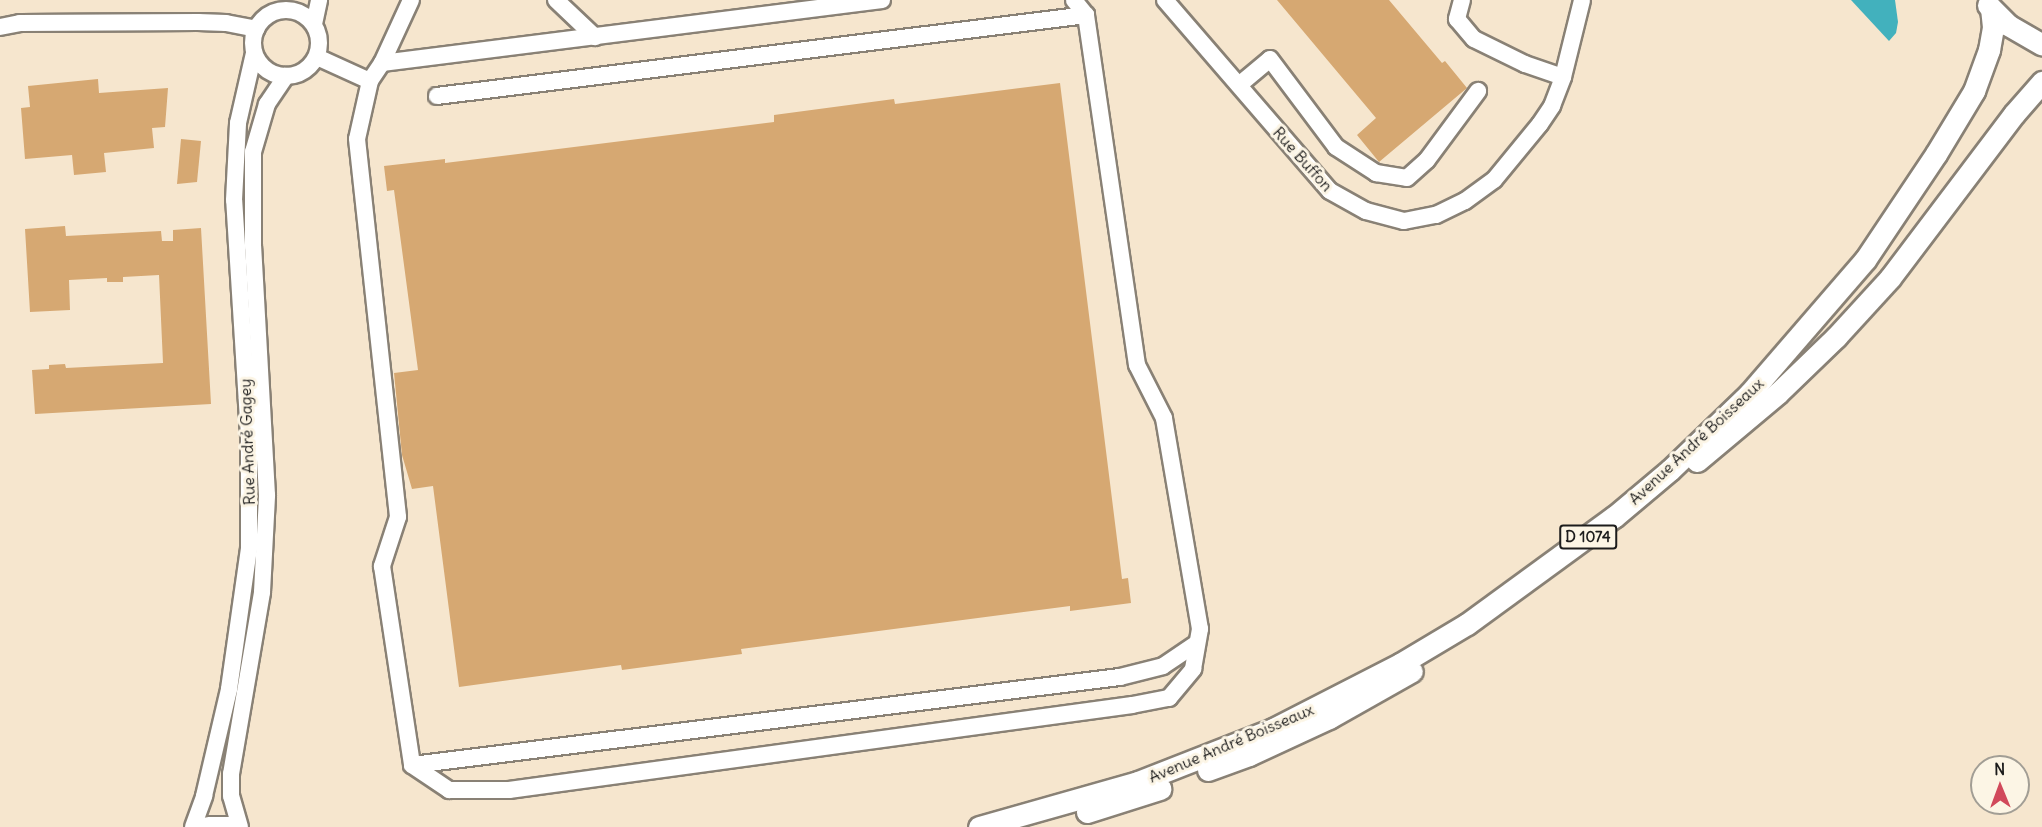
<!DOCTYPE html>
<meta charset="utf-8">
<style>
body{margin:0}
#map{position:relative;width:2042px;height:827px;overflow:hidden;background:#f6e6ce;font-family:Delius,sans-serif}
div>[style]{position:absolute}
.water>*{inset:0;background:#42b1bd}
.building>*{inset:0;background:#d6a872}
.roads{filter:drop-shadow(2px 0 #898175) drop-shadow(-2px 0 #898175) drop-shadow(0 2px #898175) drop-shadow(0 -2px #898175)}
.minor>*{height:16px;margin:-8px;padding:0 8px;transform-origin:8px;border-radius:8px;background:#fff}
.minor>.ring{margin:-8px;padding:0;box-sizing:content-box;background:none;border:16px solid #fff;border-radius:50%}
.major>*{height:21px;margin:-10.5px;padding:0 10.5px;transform-origin:10.5px;border-radius:10.5px;background:#fff}
span{translate:-50% -50%;white-space:nowrap;text-align:center;line-height:1.15;-webkit-text-stroke:6px #fcf5e5;paint-order:stroke}
.shield-label span{padding:2px 4px;background:#fcf5e5;border:2px solid;border-radius:4px;-webkit-text-stroke-width:0}
.shield-label{font-size:15px;color:#1c1c1c;font-weight:700}
.street-label{font-size:16px;color:#1c1c1c}
.north{position:absolute;left:1970px;top:755px;width:60px;height:60px;box-sizing:border-box;background:#fcf5e5;border:2px solid #a29e95;border-radius:50%;rotate:359deg;font-size:16px;font-weight:700;line-height:24px;text-align:center;color:#1c1c1c}
.north::after{content:'';display:block;margin:auto;width:21px;height:27px;background:#d1495b;clip-path:polygon(50% 0,100% 100%,50% 72%,0 100%)}
</style>
<div id="map">
<div class="water">
<i style="clip-path:polygon(1851px 0,1895px 0,1898px 22px,1896px 33px,1889px 41px)"></i>
</div>
<div class="building">
<i style="clip-path:polygon(1277px 0,1389px 0,1442px 63px,1445px 61px,1467px 88px,1379px 162px,1357px 135px,1376px 118px)"></i>
<i style="clip-path:polygon(98px 79px,99px 93px,168px 88px,165px 127px,152px 128px,154px 148px,104px 153px,106px 172px,74px 175px,72px 155px,25px 159px,21px 108px,30px 107px,28px 86px)"></i>
<i style="clip-path:polygon(1060px 83px,1122px 579px,1128px 578px,1131px 603px,1070px 611px,1070px 606px,741px 649px,742px 654px,622px 670px,621px 665px,459px 687px,433px 486px,412px 489px,402px 455px,394px 373px,418px 370px,394px 190px,387px 191px,384px 166px,445px 159px,445px 163px,774px 122px,774px 115px,894px 99px,895px 104px)"></i>
<i style="clip-path:polygon(181px 139px,201px 141px,197px 182px,177px 184px)"></i>
<i style="clip-path:polygon(65px 226px,66px 236px,161px 231px,162px 241px,173px 241px,173px 230px,201px 228px,211px 404px,35px 414px,32px 370px,49px 369px,49px 365px,65px 364px,66px 368px,163px 363px,159px 275px,123px 277px,123px 282px,107px 282px,107px 278px,69px 280px,70px 310px,30px 312px,25px 229px)"></i>
</div>
<div class="roads">
<div class="minor">
<i style="left:556px;top:0;width:54px;rotate:43.5deg"></i>
<i style="left:882px;top:0;width:504px;rotate:172.82deg"></i>
<i style="left:382px;top:63px;width:22px;rotate:124deg"></i>
<i style="left:370px;top:81px;width:59px;rotate:102.6deg"></i>
<i style="left:357px;top:139px;width:380px;rotate:83.8deg"></i>
<i style="left:398px;top:517px;width:52px;rotate:108.1deg"></i>
<i style="left:382px;top:566px;width:201px;rotate:81.4deg"></i>
<i style="left:412px;top:765px;width:45px;rotate:34deg"></i>
<i style="left:449px;top:790px;width:60px"></i>
<i style="left:509px;top:790px;width:629px;rotate:-7.77deg"></i>
<i style="left:1132px;top:705px;width:38px;rotate:-11deg"></i>
<i style="left:1169px;top:698px;width:38px;rotate:-50deg"></i>
<i style="left:1193px;top:669px;width:41px;rotate:-80.1deg"></i>
<i style="left:1200px;top:629px;width:214px;rotate:-99.7deg"></i>
<i style="left:1164px;top:418px;width:59px;rotate:-117deg"></i>
<i style="left:1137px;top:365px;width:354px;rotate:-98.3deg"></i>
<i style="left:1086px;top:15px;width:19px;rotate:-129deg"></i>
<i style="left:1165px;top:0;width:252px;rotate:49.2deg"></i>
<i style="left:1330px;top:191px;width:41px;rotate:29.1deg"></i>
<i style="left:1366px;top:211px;width:39px;rotate:15deg"></i>
<i style="left:1404px;top:221px;width:33px;rotate:-11deg"></i>
<i style="left:1436px;top:215px;width:32px;rotate:-26deg"></i>
<i style="left:1465px;top:201px;width:36px;rotate:-36deg"></i>
<i style="left:1494px;top:180px;width:72px;rotate:-50.6deg"></i>
<i style="left:1540px;top:124px;width:22px;rotate:-56deg"></i>
<i style="left:1552px;top:106px;width:31px;rotate:-69deg"></i>
<i style="left:1563px;top:77px;width:79px;rotate:-76.1deg"></i>
<i style="left:1462px;top:0;width:20px;rotate:105deg"></i>
<i style="left:1457px;top:19px;width:26px;rotate:50deg"></i>
<i style="left:1474px;top:39px;width:57px;rotate:26.1deg"></i>
<i style="left:1525px;top:64px;width:40px;rotate:18.9deg"></i>
<i class="ring" style="left:253px;top:10px;width:50px;height:50px"></i>
<i style="left:314px;top:24px;width:25px;rotate:-78deg"></i>
<i style="left:0;top:27px;width:20px;rotate:-11deg"></i>
<i style="left:20px;top:23px;width:178px;rotate:-0.3deg"></i>
<i style="left:198px;top:22px;width:28px;rotate:2deg"></i>
<i style="left:226px;top:23px;width:31px;rotate:11deg"></i>
<i style="left:317px;top:57px;width:58px;rotate:24.4deg"></i>
<i style="left:382px;top:63px;width:69px;rotate:-65.3deg"></i>
<i style="left:1239px;top:85px;width:40px;rotate:-40deg"></i>
<i style="left:1270px;top:59px;width:110px;rotate:53.1deg"></i>
<i style="left:1336px;top:147px;width:48px;rotate:33deg"></i>
<i style="left:1376px;top:173px;width:31px;rotate:9deg"></i>
<i style="left:1407px;top:178px;width:27px;rotate:-42deg"></i>
<i style="left:1427px;top:160px;width:86px;rotate:-53.5deg"></i>
<i style="left:437px;top:96px;width:654px;rotate:-7.11deg"></i>
<i style="left:412px;top:765px;width:713px;rotate:-7.09deg"></i>
<i style="left:1120px;top:677px;width:44px;rotate:-14.3deg"></i>
<i style="left:1163px;top:666px;width:41px;rotate:-34.1deg"></i>
<i style="left:193px;top:827px;width:33px;rotate:-70deg"></i>
<i style="left:204px;top:796px;width:110px;rotate:-76.8deg"></i>
<i style="left:229px;top:689px;width:142px;rotate:-81.9deg"></i>
<i style="left:249px;top:548px;width:112px;rotate:-90deg"></i>
<i style="left:249px;top:436px;width:236px;rotate:-93.6deg"></i>
<i style="left:234px;top:200px;width:77px;rotate:-87deg"></i>
<i style="left:238px;top:123px;width:72px;rotate:-77.1deg"></i>
<i style="left:240px;top:827px;width:32px;rotate:-106deg"></i>
<i style="left:231px;top:796px;width:22px;rotate:-90deg"></i>
<i style="left:231px;top:774px;width:185px;rotate:-80.3deg"></i>
<i style="left:262px;top:592px;width:97px;rotate:-87deg"></i>
<i style="left:267px;top:495px;width:249px;rotate:-93.2deg"></i>
<i style="left:253px;top:246px;width:94px;rotate:-90deg"></i>
<i style="left:253px;top:152px;width:50px;rotate:-73.7deg"></i>
<i style="left:267px;top:104px;width:34px;rotate:-56deg"></i>
</div>
<div class="major">
<i style="left:1988px;top:5px;width:28px;rotate:45deg"></i>
<i style="left:2008px;top:25px;width:39px;rotate:30deg"></i>
<i style="left:1697px;top:461px;width:106px;rotate:-40deg"></i>
<i style="left:1778px;top:393px;width:81px;rotate:-44deg"></i>
<i style="left:1836px;top:337px;width:80px;rotate:-47.5deg"></i>
<i style="left:1890px;top:278px;width:206px;rotate:-52.9deg"></i>
<i style="left:2014px;top:114px;width:43px;rotate:-48.8deg"></i>
<i style="left:1208px;top:770px;width:44px;rotate:-20.1deg"></i>
<i style="left:1249px;top:755px;width:88px;rotate:-24.8deg"></i>
<i style="left:1329px;top:718px;width:95px;rotate:-29.5deg"></i>
<i style="left:1087px;top:812px;width:77px;rotate:-17.5deg"></i>
<i style="left:208px;top:827px;width:22px"></i>
<i style="left:979px;top:827px;width:165px;rotate:-15.8deg"></i>
<i style="left:1138px;top:782px;width:145px;rotate:-21.4deg"></i>
<i style="left:1273px;top:729px;width:143px;rotate:-27.1deg"></i>
<i style="left:1400px;top:664px;width:78px;rotate:-30.8deg"></i>
<i style="left:1467px;top:624px;width:182px;rotate:-36.1deg"></i>
<i style="left:1614px;top:517px;width:73px;rotate:-40deg"></i>
<i style="left:1670px;top:470px;width:111px;rotate:-43.9deg"></i>
<i style="left:1750px;top:393px;width:176px;rotate:-49.2deg"></i>
<i style="left:1865px;top:260px;width:128px;rotate:-56.2deg"></i>
<i style="left:1936px;top:154px;width:74px;rotate:-58.9deg"></i>
<i style="left:1974px;top:91px;width:44px;rotate:-69.9deg"></i>
<i style="left:1989px;top:50px;width:23px;rotate:-80deg"></i>
<i style="left:1993px;top:27px;width:19px;rotate:-96deg"></i>
</div>
</div>
<div class="shield-label">
<span style="left:1588px;top:537px">D 1074</span>
</div>
<div class="street-label">
<span style="left:1303px;top:159px;rotate:48deg">Rue Buffon</span>
<span style="left:1696px;top:441px;rotate:-43deg">Avenue André Boisseaux</span>
<span style="left:247px;top:442px;rotate:-92deg">Rue André Gagey</span>
<span style="left:1231px;top:743px;rotate:-23deg">Avenue André Boisseaux</span>
</div>
<div class="north">N</div>
</div>
